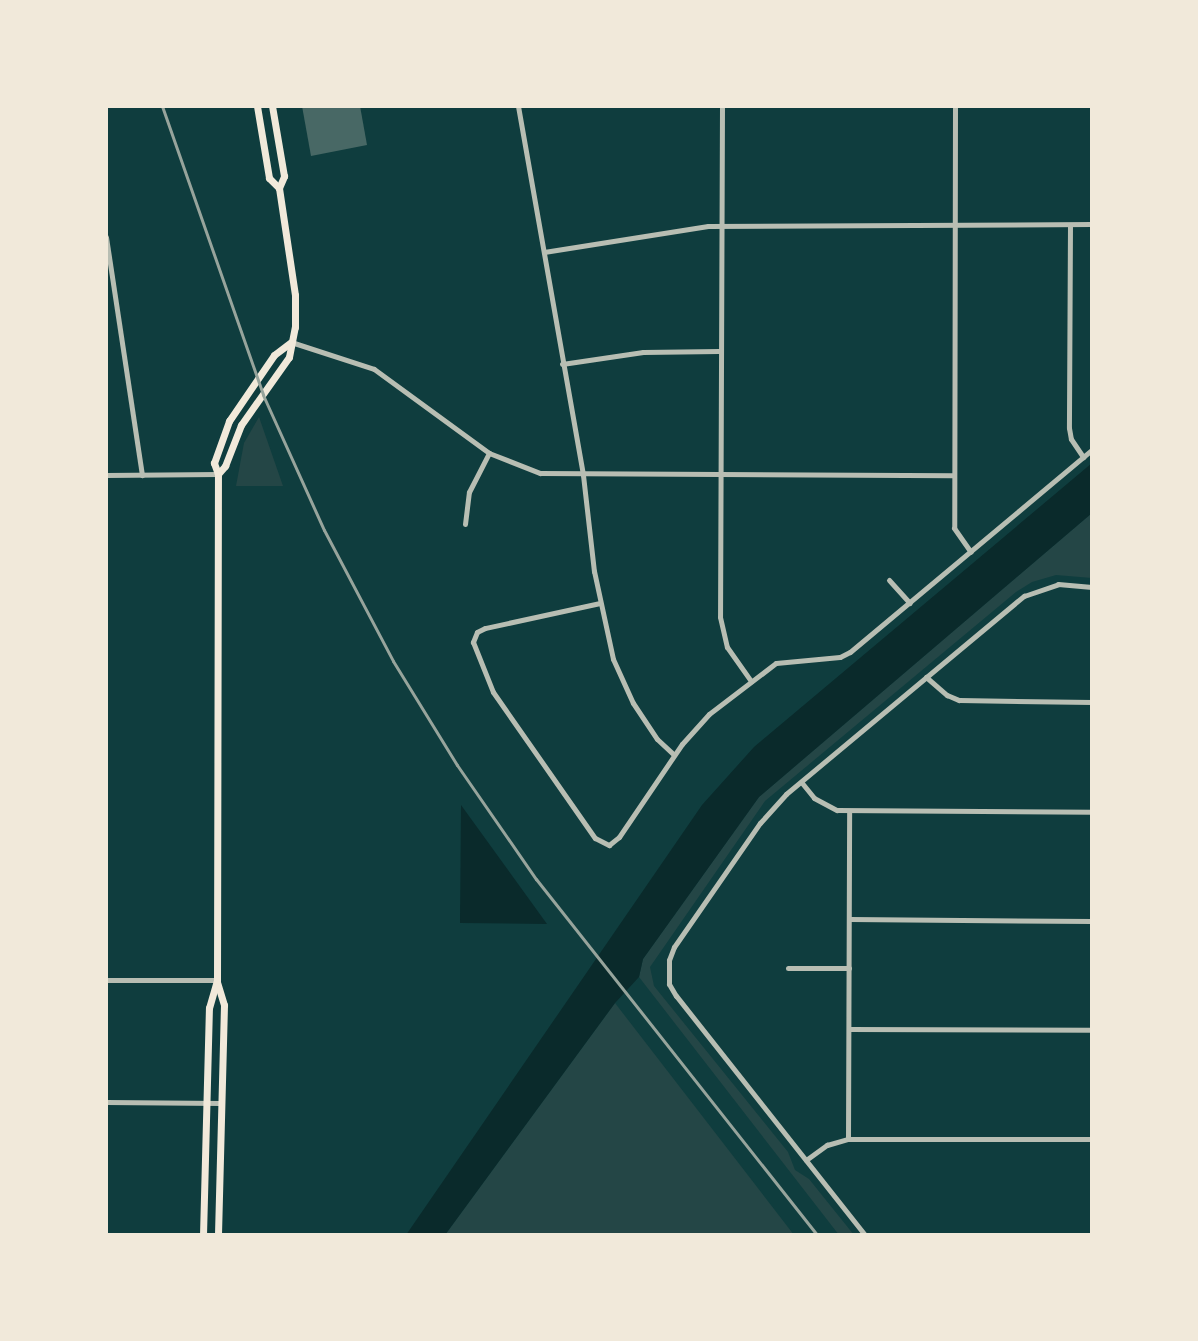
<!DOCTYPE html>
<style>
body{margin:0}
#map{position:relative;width:1198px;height:1341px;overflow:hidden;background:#0f3d3e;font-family:"Exo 2",sans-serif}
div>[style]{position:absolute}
.green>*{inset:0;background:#244646}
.water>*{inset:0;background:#0a2a2b}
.building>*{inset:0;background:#486865}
.minor>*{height:5px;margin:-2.5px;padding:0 2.5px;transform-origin:2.5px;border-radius:2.5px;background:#b8beb3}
.primary>*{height:7px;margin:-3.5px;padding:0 3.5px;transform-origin:3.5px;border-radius:3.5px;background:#f1e9da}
.rail>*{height:3px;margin:-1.5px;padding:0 1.5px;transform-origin:1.5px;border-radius:1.5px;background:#97a49c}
span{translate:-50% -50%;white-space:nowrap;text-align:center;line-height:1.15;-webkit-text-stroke:8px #f1e9da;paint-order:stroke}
.frame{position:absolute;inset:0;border:108px solid #f1e9da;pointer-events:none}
</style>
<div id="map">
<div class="green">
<i style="clip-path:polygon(259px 417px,283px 486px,236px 486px,244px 443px)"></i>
<i style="clip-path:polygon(1092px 513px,1092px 578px,1056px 575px,1032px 582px,1016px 592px,765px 801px,650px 967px,654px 986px,788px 1152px,795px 1170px,809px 1179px,854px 1235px,839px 1235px,639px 977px,643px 959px,759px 797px)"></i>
<i style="clip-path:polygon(615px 1003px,794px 1235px,445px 1235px)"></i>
</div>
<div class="water">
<i style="clip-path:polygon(1092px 463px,1092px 513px,759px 797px,643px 959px,639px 977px,615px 1003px,445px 1235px,406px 1235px,702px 805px,754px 747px)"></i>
<i style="clip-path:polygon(461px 805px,547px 924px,460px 923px)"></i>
</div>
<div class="building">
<i style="clip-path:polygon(302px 106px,360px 106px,367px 145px,311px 156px)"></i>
</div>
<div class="minor">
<i style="left:518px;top:106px;width:375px;rotate:80deg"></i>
<i style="left:583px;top:475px;width:97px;rotate:83.5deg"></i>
<i style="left:594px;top:571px;width:90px;rotate:77.8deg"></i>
<i style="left:613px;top:659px;width:48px;rotate:65.6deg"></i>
<i style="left:633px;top:703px;width:43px;rotate:56.3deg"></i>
<i style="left:657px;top:739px;width:23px;rotate:43deg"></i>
<i style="left:722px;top:106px;width:511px;rotate:90.22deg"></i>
<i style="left:720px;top:617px;width:31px;rotate:77deg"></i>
<i style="left:727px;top:647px;width:42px;rotate:54.8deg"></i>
<i style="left:955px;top:106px;width:422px;rotate:90.1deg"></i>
<i style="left:954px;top:528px;width:29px;rotate:55deg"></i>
<i style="left:1070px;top:225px;width:203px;rotate:90.3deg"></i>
<i style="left:1069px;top:428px;width:11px;rotate:80deg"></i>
<i style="left:1071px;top:439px;width:22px;rotate:56deg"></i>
<i style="left:106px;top:237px;width:241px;rotate:81.4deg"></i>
<i style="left:544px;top:252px;width:166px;rotate:-9deg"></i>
<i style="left:708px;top:226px;width:384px;rotate:-0.3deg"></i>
<i style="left:291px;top:342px;width:87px;rotate:18deg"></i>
<i style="left:374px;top:369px;width:142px;rotate:36.1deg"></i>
<i style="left:489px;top:453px;width:55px;rotate:21.4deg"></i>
<i style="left:540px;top:473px;width:413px;rotate:0.3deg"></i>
<i style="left:562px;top:364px;width:82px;rotate:-8.4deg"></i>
<i style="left:643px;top:352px;width:76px;rotate:-0.8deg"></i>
<i style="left:106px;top:475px;width:112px;rotate:-0.5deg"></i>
<i style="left:465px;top:524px;width:32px;rotate:-83deg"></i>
<i style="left:469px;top:492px;width:44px;rotate:-62.9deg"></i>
<i style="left:889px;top:580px;width:31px;rotate:48deg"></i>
<i style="left:600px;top:603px;width:118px;rotate:167.7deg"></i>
<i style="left:485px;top:628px;width:9px;rotate:153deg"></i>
<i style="left:477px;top:632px;width:11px;rotate:112deg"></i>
<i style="left:473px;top:642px;width:54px;rotate:68.2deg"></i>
<i style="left:493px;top:692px;width:178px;rotate:55.1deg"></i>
<i style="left:595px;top:838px;width:16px;rotate:27deg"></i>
<i style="left:609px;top:845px;width:13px;rotate:-39deg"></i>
<i style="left:619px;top:837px;width:112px;rotate:-55.9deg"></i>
<i style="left:682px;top:744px;width:40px;rotate:-48deg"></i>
<i style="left:709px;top:714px;width:84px;rotate:-37.3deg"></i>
<i style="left:776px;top:663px;width:64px;rotate:-5.4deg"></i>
<i style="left:840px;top:657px;width:11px;rotate:-27deg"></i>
<i style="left:850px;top:652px;width:315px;rotate:-39.9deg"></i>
<i style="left:926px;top:677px;width:28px;rotate:41deg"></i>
<i style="left:947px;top:695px;width:13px;rotate:23deg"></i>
<i style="left:959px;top:700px;width:133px;rotate:0.9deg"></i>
<i style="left:802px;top:783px;width:19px;rotate:51deg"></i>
<i style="left:814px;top:798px;width:26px;rotate:28deg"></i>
<i style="left:837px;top:810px;width:255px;rotate:0.4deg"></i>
<i style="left:850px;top:919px;width:242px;rotate:0.5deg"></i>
<i style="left:788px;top:968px;width:61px"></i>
<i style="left:106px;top:980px;width:111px"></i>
<i style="left:849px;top:1029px;width:243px;rotate:0.2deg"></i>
<i style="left:106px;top:1102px;width:115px;rotate:0.5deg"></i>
<i style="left:848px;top:1139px;width:328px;rotate:-89.8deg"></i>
<i style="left:806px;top:1160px;width:26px;rotate:-36deg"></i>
<i style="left:827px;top:1145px;width:22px;rotate:-16deg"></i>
<i style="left:848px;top:1139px;width:244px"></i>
<i style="left:865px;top:1235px;width:305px;rotate:-128.3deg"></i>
<i style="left:676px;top:996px;width:14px;rotate:-120deg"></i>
<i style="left:669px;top:984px;width:24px;rotate:-90deg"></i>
<i style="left:669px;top:960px;width:14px;rotate:-69deg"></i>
<i style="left:674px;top:947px;width:151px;rotate:-55.3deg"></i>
<i style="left:760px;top:823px;width:39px;rotate:-48deg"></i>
<i style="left:786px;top:794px;width:310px;rotate:-39.8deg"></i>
<i style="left:1024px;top:596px;width:36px;rotate:-19deg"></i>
<i style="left:1058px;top:584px;width:34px;rotate:5deg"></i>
</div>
<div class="primary">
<i style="left:257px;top:106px;width:73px;rotate:80.5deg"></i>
<i style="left:269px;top:178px;width:14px;rotate:45deg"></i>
<i style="left:218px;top:474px;width:11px;rotate:-49deg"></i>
<i style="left:225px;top:466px;width:44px;rotate:-68.7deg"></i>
<i style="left:241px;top:425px;width:83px;rotate:-54.8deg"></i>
<i style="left:289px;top:357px;width:31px;rotate:-79deg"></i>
<i style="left:295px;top:327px;width:32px;rotate:-90deg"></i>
<i style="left:295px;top:295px;width:108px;rotate:-98.5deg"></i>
<i style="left:279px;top:188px;width:13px;rotate:-67deg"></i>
<i style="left:284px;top:176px;width:71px;rotate:-99.7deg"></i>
<i style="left:217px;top:982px;width:24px;rotate:73deg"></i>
<i style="left:224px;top:1005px;width:230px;rotate:91.5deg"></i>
<i style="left:203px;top:1235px;width:227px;rotate:-88.5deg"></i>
<i style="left:209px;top:1008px;width:29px;rotate:-74deg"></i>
<i style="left:217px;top:980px;width:506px;rotate:-89.89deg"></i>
<i style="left:218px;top:474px;width:12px;rotate:-110deg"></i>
<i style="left:214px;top:463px;width:45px;rotate:-70.3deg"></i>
<i style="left:229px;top:421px;width:80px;rotate:-55.7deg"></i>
<i style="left:274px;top:355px;width:21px;rotate:-37deg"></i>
</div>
<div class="rail">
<i style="left:162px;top:106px;width:306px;rotate:70.7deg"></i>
<i style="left:263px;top:395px;width:148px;rotate:65.7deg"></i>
<i style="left:324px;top:530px;width:148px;rotate:62.2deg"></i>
<i style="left:393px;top:661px;width:122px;rotate:58.4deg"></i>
<i style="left:457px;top:765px;width:139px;rotate:55.3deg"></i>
<i style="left:536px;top:879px;width:454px;rotate:51.7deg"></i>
</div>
<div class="frame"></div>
</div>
